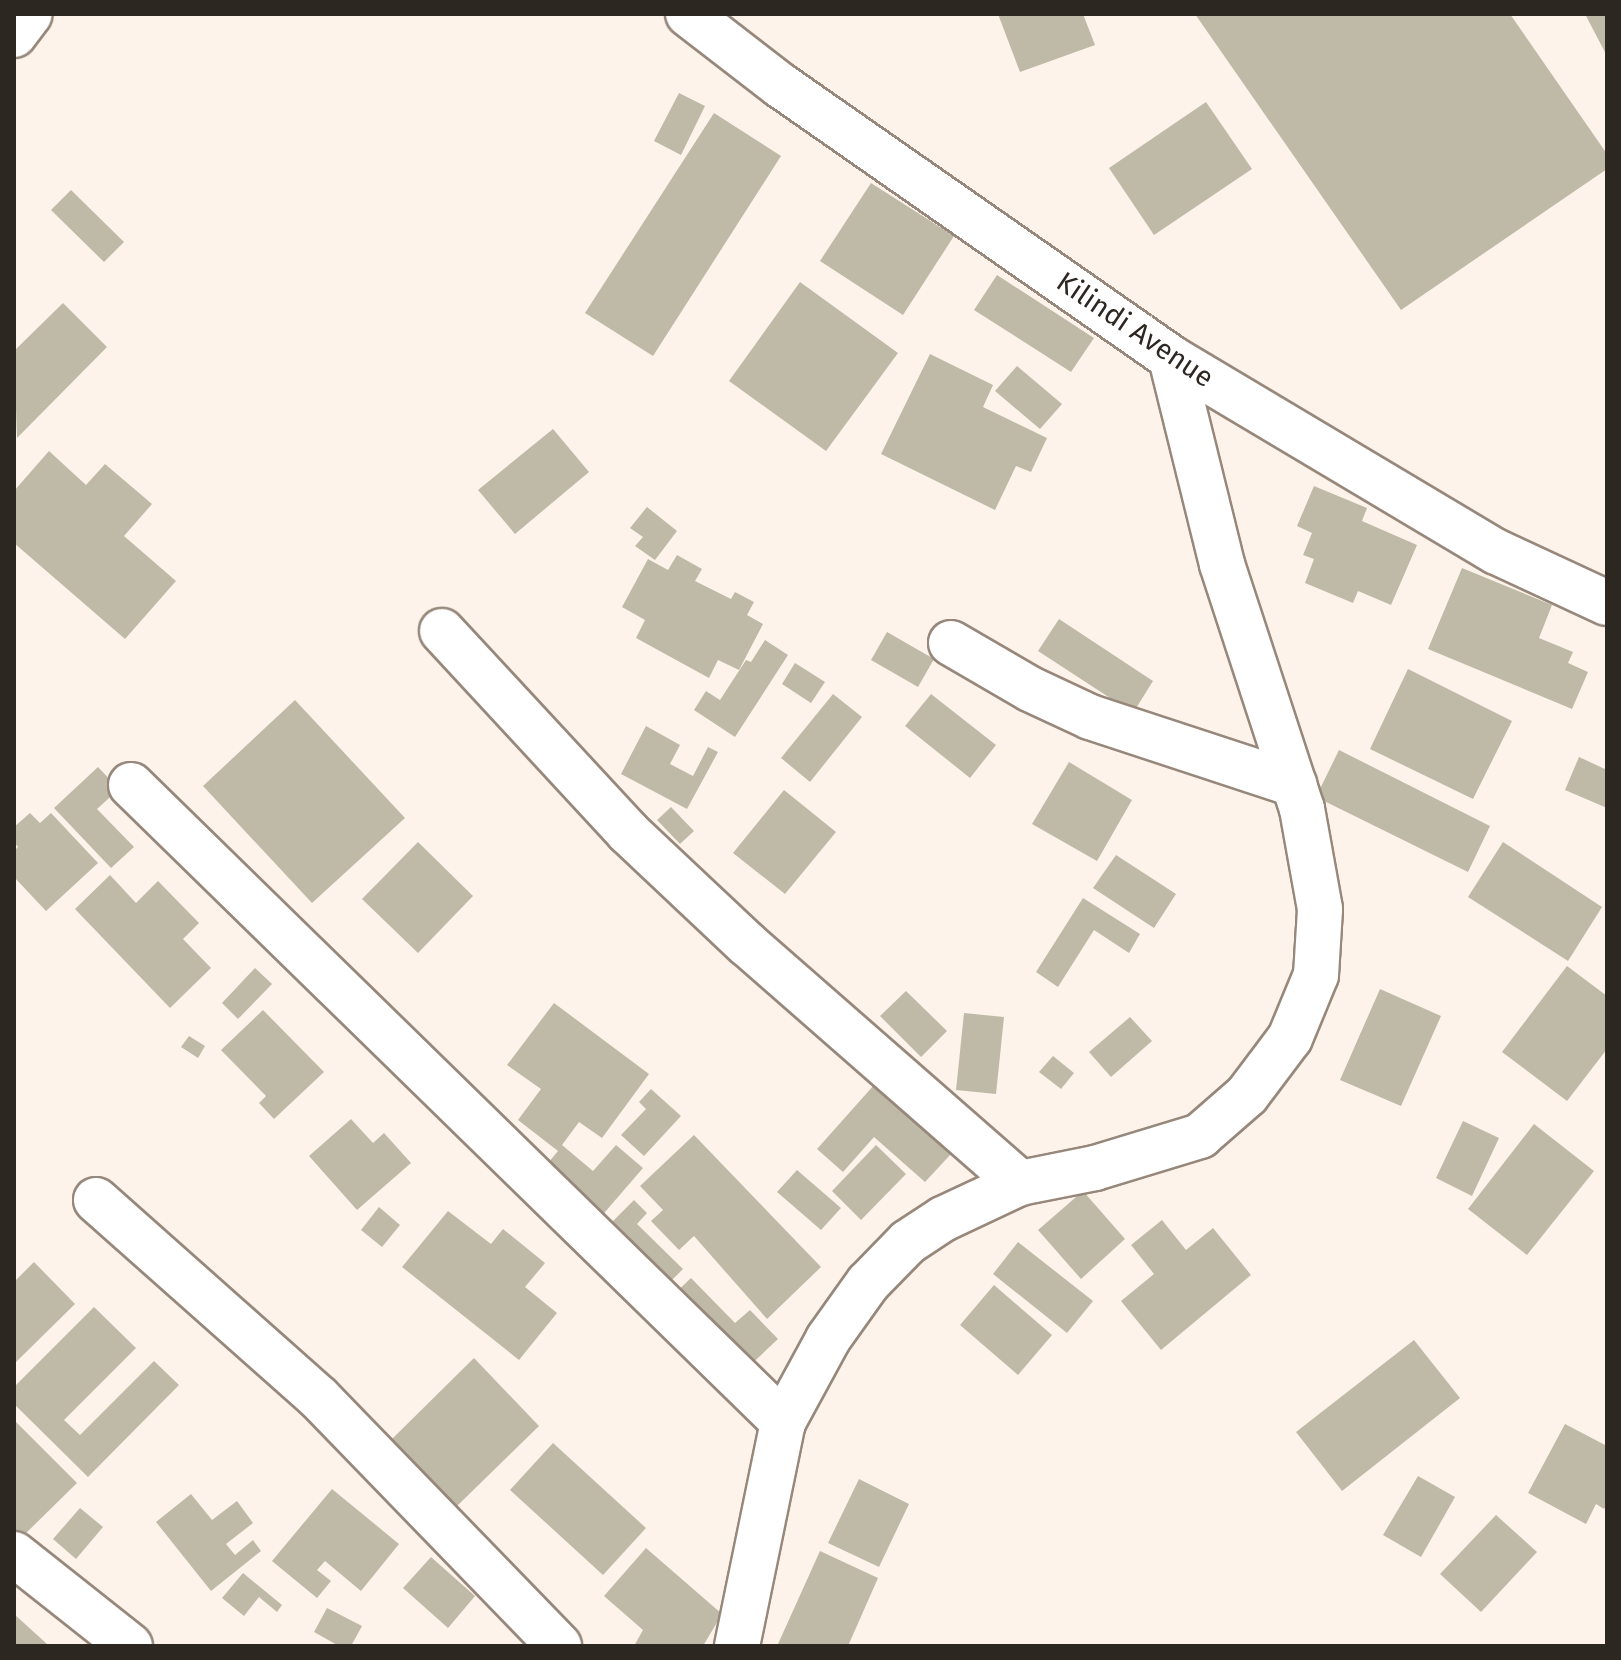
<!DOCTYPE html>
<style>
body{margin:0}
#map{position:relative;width:1621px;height:1660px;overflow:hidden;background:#fdf3eb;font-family:"Fira Sans",sans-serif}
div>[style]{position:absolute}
.building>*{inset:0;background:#bebaa7}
.roads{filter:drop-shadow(2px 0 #97887b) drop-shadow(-2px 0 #97887b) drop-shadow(0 2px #97887b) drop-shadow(0 -2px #97887b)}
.minor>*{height:44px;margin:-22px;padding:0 22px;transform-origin:22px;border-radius:22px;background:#fff}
span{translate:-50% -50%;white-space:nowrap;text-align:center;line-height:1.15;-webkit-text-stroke:8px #fff;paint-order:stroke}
.street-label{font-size:28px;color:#2d2722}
.frame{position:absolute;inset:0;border:16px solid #2d2722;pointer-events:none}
</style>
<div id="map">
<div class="building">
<i style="clip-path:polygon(998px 14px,1083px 14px,1095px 45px,1020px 72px)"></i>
<i style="clip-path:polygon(1195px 14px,1510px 14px,1607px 154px,1607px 169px,1401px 310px)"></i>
<i style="clip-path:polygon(1585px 14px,1607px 14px,1607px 56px)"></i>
<i style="clip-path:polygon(679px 93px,705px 106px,681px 155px,654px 141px)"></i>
<i style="clip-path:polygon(1206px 102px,1252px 169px,1154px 235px,1109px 168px)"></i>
<i style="clip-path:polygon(714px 113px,781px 156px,653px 356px,585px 313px)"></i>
<i style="clip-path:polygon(871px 183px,954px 236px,903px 315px,820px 261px)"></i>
<i style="clip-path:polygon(71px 190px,124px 242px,104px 262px,51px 210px)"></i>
<i style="clip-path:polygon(997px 275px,1094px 338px,1071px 372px,974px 310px)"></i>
<i style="clip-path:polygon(800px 282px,898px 353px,826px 451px,729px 381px)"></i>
<i style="clip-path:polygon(63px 303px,107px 347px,17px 438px,14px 351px)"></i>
<i style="clip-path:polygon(930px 354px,993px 385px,983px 407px,1047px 438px,1031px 472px,1016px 466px,995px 510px,881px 454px)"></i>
<i style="clip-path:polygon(1017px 366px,1062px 404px,1040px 429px,995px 391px)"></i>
<i style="clip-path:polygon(553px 429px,589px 472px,515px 534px,478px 490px)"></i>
<i style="clip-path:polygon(49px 451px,86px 485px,105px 464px,152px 504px,124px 536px,176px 581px,125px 639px,14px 543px,14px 491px)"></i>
<i style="clip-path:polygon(1314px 486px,1367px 508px,1362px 521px,1417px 545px,1391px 605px,1358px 591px,1353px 603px,1305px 583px,1314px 559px,1303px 555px,1312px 533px,1297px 526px)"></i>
<i style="clip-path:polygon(647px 507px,677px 531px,655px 560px,635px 546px,643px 537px,630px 528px)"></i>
<i style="clip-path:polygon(677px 555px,702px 569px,695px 581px,731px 599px,735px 592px,754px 602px,747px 615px,763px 624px,739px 670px,718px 660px,709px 678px,636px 638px,645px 620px,622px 607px,648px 559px,668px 570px)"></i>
<i style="clip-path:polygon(1462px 568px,1552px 605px,1539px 638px,1573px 652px,1568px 663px,1588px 672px,1572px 709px,1428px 649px)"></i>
<i style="clip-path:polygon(1059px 619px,1153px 681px,1133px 713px,1038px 651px)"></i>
<i style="clip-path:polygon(887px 632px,934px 659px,918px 687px,871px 660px)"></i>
<i style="clip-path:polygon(765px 640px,788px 655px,735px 737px,694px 710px,706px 691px,720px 700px,746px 660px,751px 662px)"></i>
<i style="clip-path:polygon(795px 663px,825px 682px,811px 703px,782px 684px)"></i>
<i style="clip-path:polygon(1408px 669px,1512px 721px,1473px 799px,1370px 749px)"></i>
<i style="clip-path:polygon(833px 694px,862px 717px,810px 782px,781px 758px)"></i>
<i style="clip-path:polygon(931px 694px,996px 745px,970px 778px,905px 726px)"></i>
<i style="clip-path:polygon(295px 700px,405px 818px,312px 903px,203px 786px)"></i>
<i style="clip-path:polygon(646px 726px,680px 745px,670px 764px,693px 776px,708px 747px,718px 752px,687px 809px,621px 774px)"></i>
<i style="clip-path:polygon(1339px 750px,1490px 826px,1468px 872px,1316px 797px)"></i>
<i style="clip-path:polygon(1579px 757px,1607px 770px,1607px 808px,1565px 790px)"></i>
<i style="clip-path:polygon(1069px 762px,1132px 800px,1097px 861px,1032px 824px)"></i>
<i style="clip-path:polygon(98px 767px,119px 789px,97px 809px,134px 847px,111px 868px,54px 808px)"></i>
<i style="clip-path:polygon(784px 790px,836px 832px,785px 894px,733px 853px)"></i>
<i style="clip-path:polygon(671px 807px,694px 831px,680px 844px,657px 820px)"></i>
<i style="clip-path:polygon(30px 813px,40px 823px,51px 813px,98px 863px,46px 911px,14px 877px,14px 851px,18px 847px,14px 842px,14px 827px)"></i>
<i style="clip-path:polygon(418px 842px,473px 896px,418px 953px,362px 899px)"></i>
<i style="clip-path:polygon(1503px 842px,1602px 907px,1568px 961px,1468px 897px)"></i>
<i style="clip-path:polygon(1116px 855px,1176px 894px,1154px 928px,1093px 888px)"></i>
<i style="clip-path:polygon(110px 875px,136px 903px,158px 881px,199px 923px,183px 939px,211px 968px,170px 1008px,75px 909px)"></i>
<i style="clip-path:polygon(1083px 898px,1140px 934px,1129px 953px,1094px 930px,1058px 987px,1036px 972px)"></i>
<i style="clip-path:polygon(1567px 966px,1607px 996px,1607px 1049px,1567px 1101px,1502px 1052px)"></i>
<i style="clip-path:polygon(255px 968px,272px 984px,238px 1019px,222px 1003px)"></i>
<i style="clip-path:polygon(1380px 989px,1441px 1016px,1401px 1106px,1340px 1080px)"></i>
<i style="clip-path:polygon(906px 991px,947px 1031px,921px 1057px,880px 1016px)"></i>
<i style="clip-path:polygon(554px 1003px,649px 1074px,602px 1138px,579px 1122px,562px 1145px,593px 1171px,616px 1145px,643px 1168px,599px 1219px,543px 1169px,558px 1151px,518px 1120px,541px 1089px,507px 1065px)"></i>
<i style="clip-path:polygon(263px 1010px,324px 1072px,274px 1119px,259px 1103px,266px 1096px,221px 1050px)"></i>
<i style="clip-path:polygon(964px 1013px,1004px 1017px,996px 1094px,956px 1090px)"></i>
<i style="clip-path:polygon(1130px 1017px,1152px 1041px,1111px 1077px,1089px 1052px)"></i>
<i style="clip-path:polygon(189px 1036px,205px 1046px,198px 1058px,181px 1047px)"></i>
<i style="clip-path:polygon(1053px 1056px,1074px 1073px,1061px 1089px,1039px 1072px)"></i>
<i style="clip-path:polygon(874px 1085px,951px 1154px,925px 1182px,874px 1137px,843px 1172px,817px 1149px)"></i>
<i style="clip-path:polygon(651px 1089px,681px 1116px,644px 1156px,621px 1135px,646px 1109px,639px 1102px)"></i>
<i style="clip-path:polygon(351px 1119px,373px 1143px,384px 1133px,411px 1163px,357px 1210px,309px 1156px)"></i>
<i style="clip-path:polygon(1463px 1121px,1499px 1138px,1472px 1196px,1436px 1178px)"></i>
<i style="clip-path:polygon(1534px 1124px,1594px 1171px,1527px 1255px,1468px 1209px)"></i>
<i style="clip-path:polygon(694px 1135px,821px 1267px,767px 1319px,694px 1236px,679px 1250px,651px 1221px,663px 1210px,640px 1186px)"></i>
<i style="clip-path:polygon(876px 1145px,906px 1174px,861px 1220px,832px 1191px)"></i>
<i style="clip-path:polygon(797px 1170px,841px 1208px,821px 1230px,777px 1192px)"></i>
<i style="clip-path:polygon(1083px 1191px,1125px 1239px,1081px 1279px,1038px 1230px)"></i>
<i style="clip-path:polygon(634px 1200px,647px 1213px,637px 1224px,683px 1269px,662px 1290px,602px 1232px)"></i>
<i style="clip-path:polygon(379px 1207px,400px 1225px,382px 1247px,361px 1230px)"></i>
<i style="clip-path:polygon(448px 1211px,491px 1244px,503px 1229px,545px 1263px,525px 1287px,557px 1313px,519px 1360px,402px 1267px)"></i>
<i style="clip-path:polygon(1162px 1220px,1186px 1250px,1213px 1228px,1251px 1275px,1161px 1350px,1121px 1301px,1154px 1274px,1131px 1245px)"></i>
<i style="clip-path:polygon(1018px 1242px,1093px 1301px,1067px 1333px,993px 1274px)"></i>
<i style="clip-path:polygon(34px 1262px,75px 1304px,14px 1364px,14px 1282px)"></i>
<i style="clip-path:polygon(691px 1278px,735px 1323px,750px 1310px,778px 1339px,743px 1372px,670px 1298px)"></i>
<i style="clip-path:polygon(994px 1285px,1052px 1335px,1018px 1375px,960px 1325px)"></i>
<i style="clip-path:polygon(94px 1307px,136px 1348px,64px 1420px,80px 1435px,154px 1361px,179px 1385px,88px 1477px,14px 1404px,14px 1387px)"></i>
<i style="clip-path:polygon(1414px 1340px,1460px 1398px,1342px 1491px,1296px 1432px)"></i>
<i style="clip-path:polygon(474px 1358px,539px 1426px,457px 1506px,392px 1439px)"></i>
<i style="clip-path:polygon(14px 1420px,77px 1483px,22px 1537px,14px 1529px)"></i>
<i style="clip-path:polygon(1565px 1424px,1607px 1446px,1607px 1504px,1604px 1509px,1596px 1504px,1586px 1524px,1528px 1493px)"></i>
<i style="clip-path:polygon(553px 1443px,646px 1528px,603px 1575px,510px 1490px)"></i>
<i style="clip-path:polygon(1418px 1476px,1455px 1497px,1421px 1557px,1383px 1535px)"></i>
<i style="clip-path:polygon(859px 1479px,909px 1504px,879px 1567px,828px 1543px)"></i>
<i style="clip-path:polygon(332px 1489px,399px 1544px,361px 1591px,325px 1561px,317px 1570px,331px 1581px,317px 1598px,272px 1561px)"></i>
<i style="clip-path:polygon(191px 1494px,212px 1520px,237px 1501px,253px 1523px,226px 1544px,235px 1555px,253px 1540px,261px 1551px,211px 1591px,156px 1522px)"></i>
<i style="clip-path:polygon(80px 1508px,103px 1527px,76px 1559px,53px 1539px)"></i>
<i style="clip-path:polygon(1496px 1515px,1537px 1552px,1481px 1612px,1440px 1574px)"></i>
<i style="clip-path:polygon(646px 1548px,722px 1614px,703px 1646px,634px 1646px,643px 1630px,604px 1596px)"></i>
<i style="clip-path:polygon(820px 1551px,878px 1578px,848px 1646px,782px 1646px,778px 1644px)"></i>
<i style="clip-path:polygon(431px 1557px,475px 1596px,448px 1628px,403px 1588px)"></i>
<i style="clip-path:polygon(243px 1573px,282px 1605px,277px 1612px,259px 1597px,244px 1616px,222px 1598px)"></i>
<i style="clip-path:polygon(327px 1608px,362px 1626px,351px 1646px,339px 1646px,314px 1632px)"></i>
<i style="clip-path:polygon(14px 1614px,47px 1644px,45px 1646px,14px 1646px)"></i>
</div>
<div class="roads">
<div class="minor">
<i style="left:688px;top:14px;width:116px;rotate:37.7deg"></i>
<i style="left:780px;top:85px;width:477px;rotate:34.9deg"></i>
<i style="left:1171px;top:358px;width:379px;rotate:30.8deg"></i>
<i style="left:1497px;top:552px;width:121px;rotate:24.9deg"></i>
<i style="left:14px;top:35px;width:26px;rotate:-53deg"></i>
<i style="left:442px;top:631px;width:274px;rotate:47.2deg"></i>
<i style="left:628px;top:832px;width:163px;rotate:43.3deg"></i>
<i style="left:747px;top:944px;width:363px;rotate:41.2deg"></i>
<i style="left:951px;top:643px;width:91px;rotate:30.2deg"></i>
<i style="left:1030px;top:689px;width:66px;rotate:25deg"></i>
<i style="left:1090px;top:717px;width:215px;rotate:18.2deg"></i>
<i style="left:131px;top:785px;width:912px;rotate:44.33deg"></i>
<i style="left:96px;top:1200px;width:298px;rotate:41.6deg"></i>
<i style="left:319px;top:1398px;width:345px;rotate:45.9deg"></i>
<i style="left:14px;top:1554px;width:148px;rotate:38.4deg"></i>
<i style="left:737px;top:1646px;width:229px;rotate:-78.4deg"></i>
<i style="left:783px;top:1422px;width:94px;rotate:-61.5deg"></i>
<i style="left:828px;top:1339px;width:69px;rotate:-54.5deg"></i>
<i style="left:868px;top:1283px;width:57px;rotate:-45.7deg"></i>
<i style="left:908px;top:1242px;width:42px;rotate:-33.3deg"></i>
<i style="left:943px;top:1219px;width:85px;rotate:-25.1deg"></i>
<i style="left:1020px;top:1183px;width:76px;rotate:-11.3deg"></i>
<i style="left:1095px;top:1168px;width:110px;rotate:-16.9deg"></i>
<i style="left:1200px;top:1136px;width:62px;rotate:-41.1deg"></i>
<i style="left:1247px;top:1095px;width:71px;rotate:-53deg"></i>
<i style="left:1290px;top:1038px;width:68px;rotate:-67.6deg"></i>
<i style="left:1316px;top:975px;width:66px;rotate:-86.5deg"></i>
<i style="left:1320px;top:909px;width:102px;rotate:-100.2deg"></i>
<i style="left:1302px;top:809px;width:258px;rotate:-108.1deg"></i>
<i style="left:1222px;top:564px;width:212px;rotate:-103.9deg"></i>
</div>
</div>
<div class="street-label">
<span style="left:1135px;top:330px;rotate:34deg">Kilindi Avenue</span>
</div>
<div class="frame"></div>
</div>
